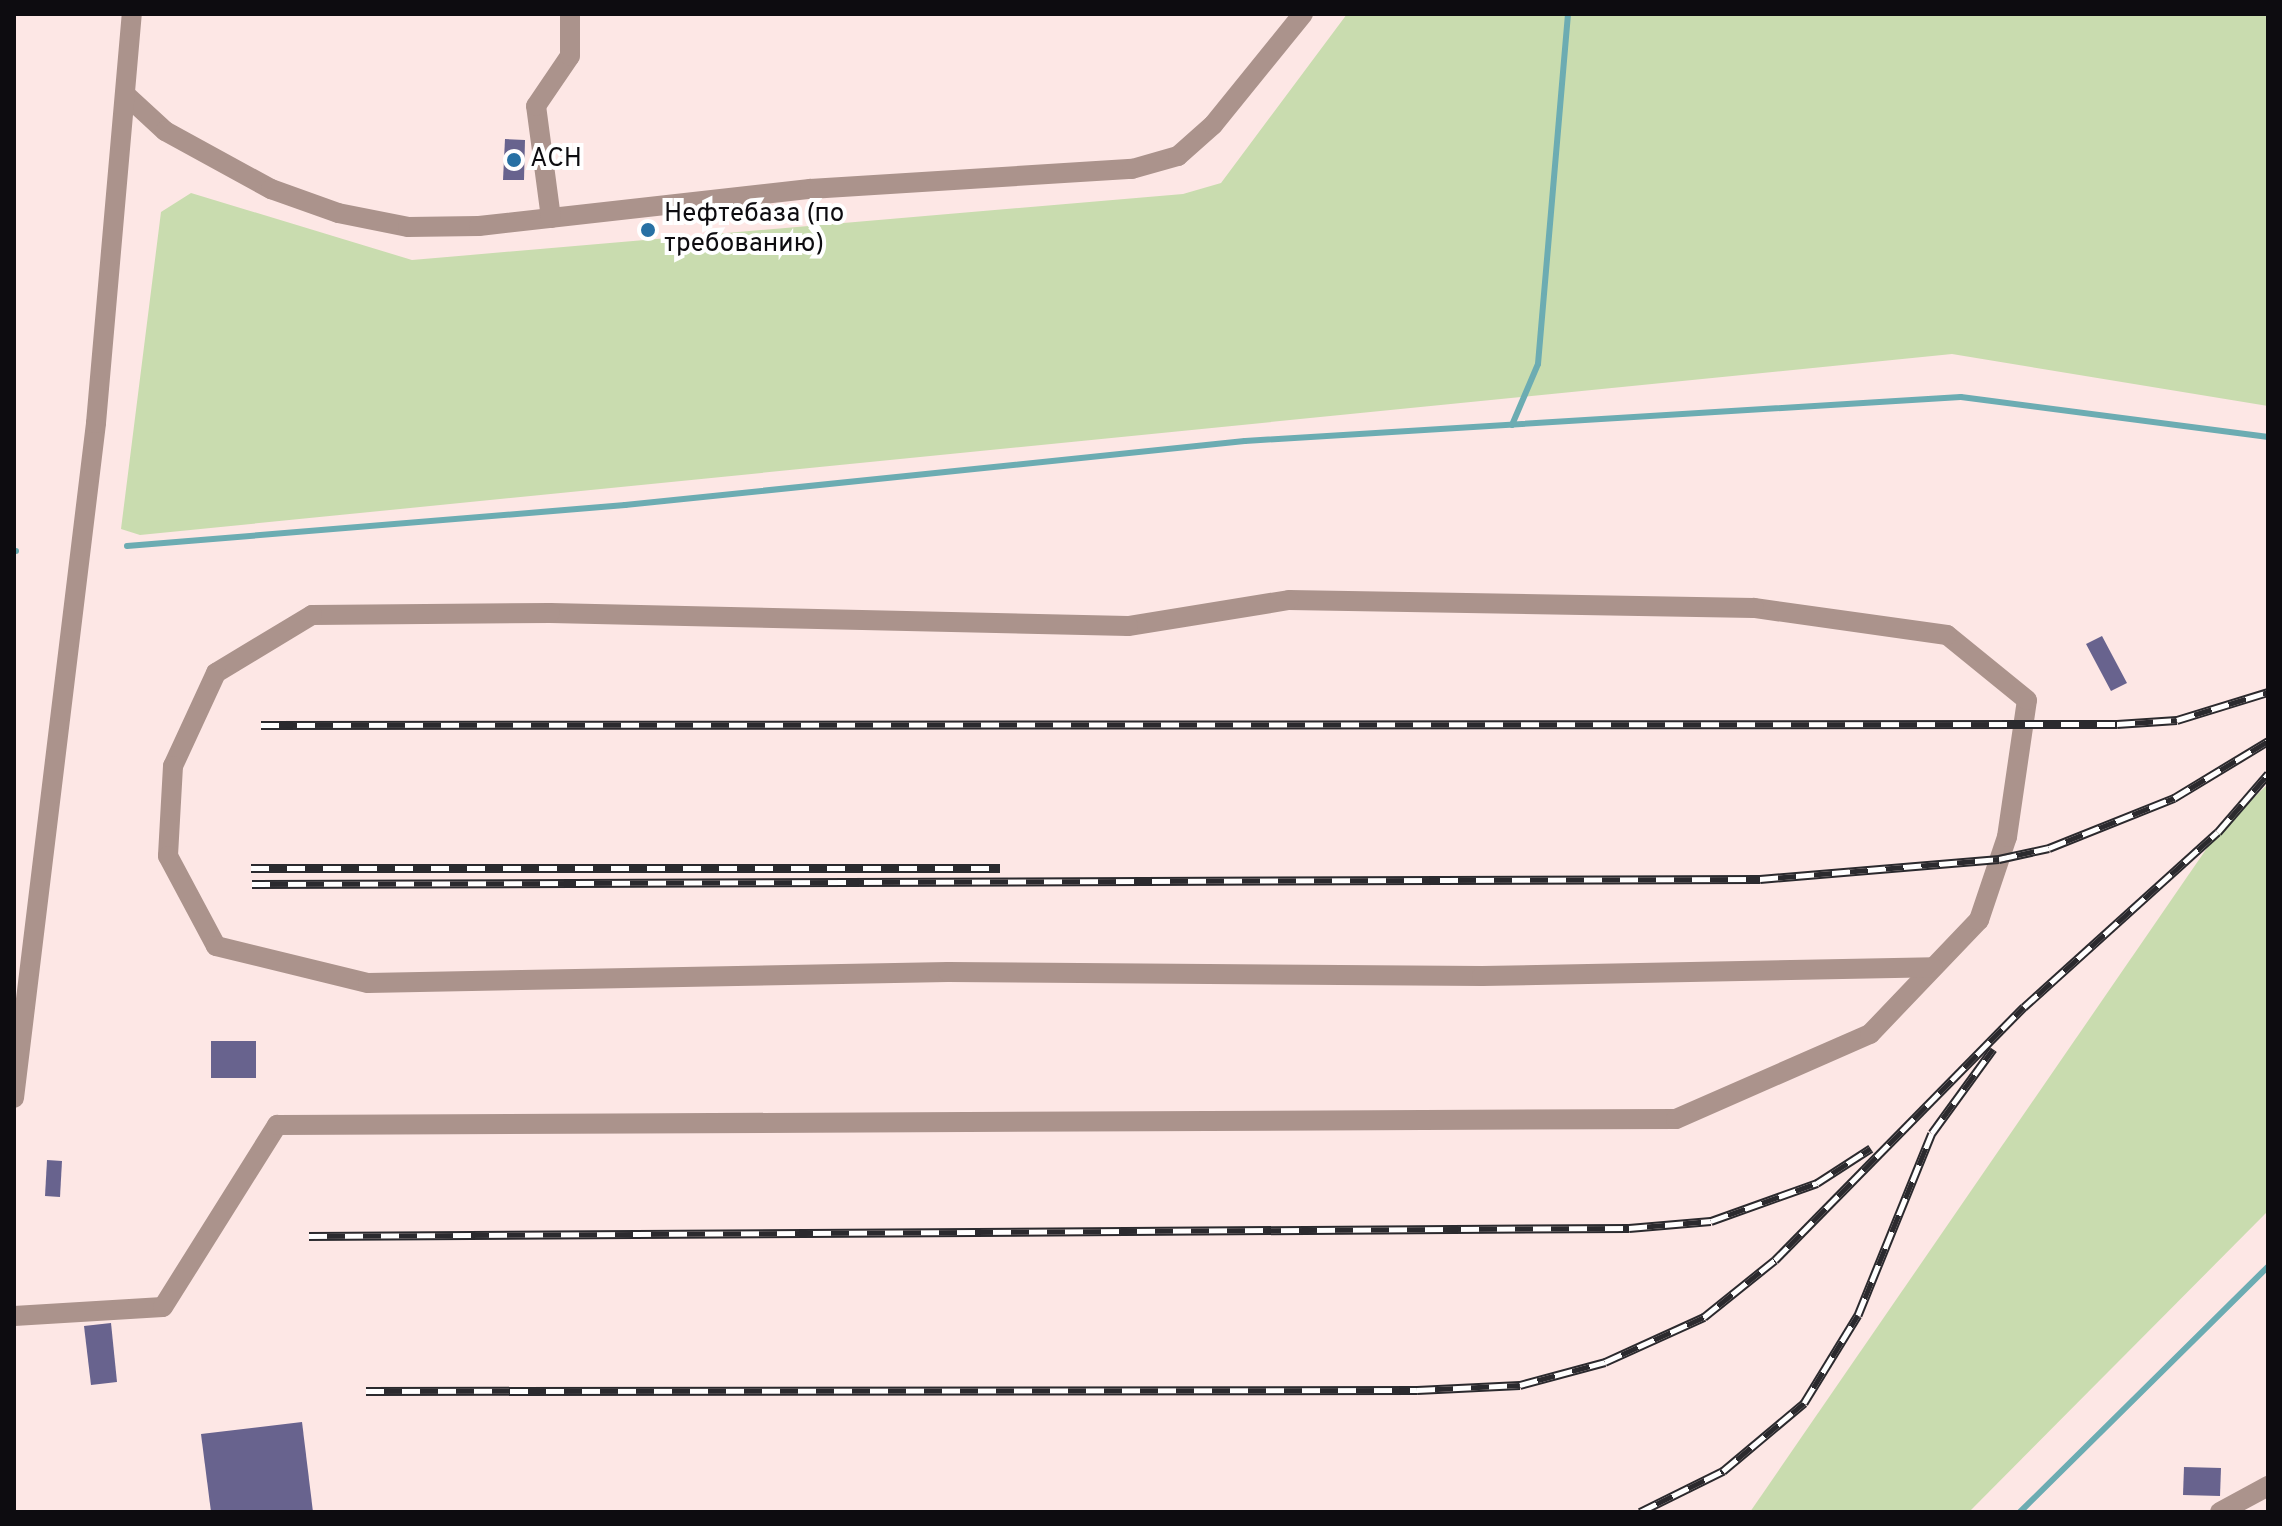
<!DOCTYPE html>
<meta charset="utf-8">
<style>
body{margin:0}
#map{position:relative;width:2282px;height:1526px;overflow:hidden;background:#f6f6fe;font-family:Overpass,sans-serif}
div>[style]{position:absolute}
.industrial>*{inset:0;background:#fde7e5}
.green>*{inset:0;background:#c9dcaf}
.stream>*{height:6px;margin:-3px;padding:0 3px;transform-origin:3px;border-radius:3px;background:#6cacb2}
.building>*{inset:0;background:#68638e}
.minor>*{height:20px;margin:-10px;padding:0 10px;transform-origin:10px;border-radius:10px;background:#ab938c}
.rail>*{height:9px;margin-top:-4.5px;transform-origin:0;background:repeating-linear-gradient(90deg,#fff 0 18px,#2b2a2e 0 36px);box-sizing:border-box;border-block:2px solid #2b2a2e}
.dots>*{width:22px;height:22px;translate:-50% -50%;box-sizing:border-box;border:4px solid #fff;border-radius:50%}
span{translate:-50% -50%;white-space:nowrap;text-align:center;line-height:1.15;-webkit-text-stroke:8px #fff;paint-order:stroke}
.poi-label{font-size:26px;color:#0d0c10}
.left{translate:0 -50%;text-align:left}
.frame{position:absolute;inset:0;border:16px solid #0d0c10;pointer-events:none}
</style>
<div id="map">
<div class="industrial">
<i style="clip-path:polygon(14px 14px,2268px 14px,2268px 1512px,14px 1512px)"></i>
</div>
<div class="green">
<i style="clip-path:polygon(1347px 14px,2268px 14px,2268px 406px,1952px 354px,140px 535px,121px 529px,161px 212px,191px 193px,412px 260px,1183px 194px,1221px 183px)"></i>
<i style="clip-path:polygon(2268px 784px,2268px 1211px,1969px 1512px,1750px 1512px,2218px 832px)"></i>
</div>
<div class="stream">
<i style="left:1512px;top:425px;width:66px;rotate:-66.9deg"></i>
<i style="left:1538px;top:364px;width:351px;rotate:-85.1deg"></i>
<i style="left:127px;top:546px;width:500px;rotate:-4.7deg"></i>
<i style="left:625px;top:505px;width:623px;rotate:-5.89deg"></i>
<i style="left:1245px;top:441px;width:717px;rotate:-3.52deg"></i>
<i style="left:1961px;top:397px;width:310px;rotate:7.4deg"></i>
<i style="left:14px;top:551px;width:2px"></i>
<i style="left:2020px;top:1512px;width:349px;rotate:-44.7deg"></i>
</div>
<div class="building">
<i style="clip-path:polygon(505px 139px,525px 140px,524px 180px,503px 180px)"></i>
<i style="clip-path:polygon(2102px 636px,2127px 683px,2111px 691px,2086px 644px)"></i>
<i style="clip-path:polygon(211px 1041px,256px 1041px,256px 1078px,211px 1078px)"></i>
<i style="clip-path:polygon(47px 1160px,62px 1161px,60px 1197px,45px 1196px)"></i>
<i style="clip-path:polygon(111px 1323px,117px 1382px,91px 1385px,84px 1326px)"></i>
<i style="clip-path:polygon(302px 1422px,313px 1512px,211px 1512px,201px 1434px)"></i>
<i style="clip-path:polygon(2184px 1467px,2221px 1468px,2220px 1496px,2183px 1495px)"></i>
</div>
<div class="minor">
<i style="left:126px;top:95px;width:53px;rotate:42.7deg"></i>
<i style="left:165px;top:131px;width:121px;rotate:28.7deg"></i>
<i style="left:271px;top:189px;width:71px;rotate:19.7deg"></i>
<i style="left:338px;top:213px;width:71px;rotate:11.3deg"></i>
<i style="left:408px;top:227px;width:71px;rotate:-0.8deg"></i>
<i style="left:479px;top:226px;width:333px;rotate:-6.4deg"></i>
<i style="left:810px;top:189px;width:323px;rotate:-3.6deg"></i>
<i style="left:1132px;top:169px;width:48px;rotate:-15.8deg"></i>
<i style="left:1178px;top:156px;width:47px;rotate:-41.5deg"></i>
<i style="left:1213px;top:125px;width:143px;rotate:-51deg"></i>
<i style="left:551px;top:218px;width:113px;rotate:-97.6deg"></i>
<i style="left:536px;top:106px;width:60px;rotate:-55.8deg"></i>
<i style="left:570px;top:56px;width:42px;rotate:-90deg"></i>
<i style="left:14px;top:1098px;width:680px;rotate:-83.07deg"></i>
<i style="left:96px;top:423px;width:411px;rotate:-85deg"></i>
<i style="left:14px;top:1316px;width:149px;rotate:-3.5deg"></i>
<i style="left:163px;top:1307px;width:215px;rotate:-57.9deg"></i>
<i style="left:277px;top:1125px;width:1399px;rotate:-0.25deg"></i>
<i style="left:1676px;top:1119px;width:212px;rotate:-23.7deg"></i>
<i style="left:1870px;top:1034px;width:158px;rotate:-46.3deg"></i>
<i style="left:1979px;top:920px;width:88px;rotate:-71.4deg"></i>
<i style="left:2007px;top:837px;width:138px;rotate:-81.7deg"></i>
<i style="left:2027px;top:700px;width:103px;rotate:-140.9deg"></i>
<i style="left:1947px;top:635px;width:195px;rotate:-172deg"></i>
<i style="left:1754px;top:608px;width:465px;rotate:-179deg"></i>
<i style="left:1289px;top:600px;width:163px;rotate:170.8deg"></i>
<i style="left:1128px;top:626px;width:578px;rotate:-178.71deg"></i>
<i style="left:550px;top:613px;width:238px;rotate:179.5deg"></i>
<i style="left:312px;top:615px;width:112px;rotate:148.9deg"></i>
<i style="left:216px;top:673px;width:102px;rotate:114.8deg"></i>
<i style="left:173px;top:766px;width:90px;rotate:93.2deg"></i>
<i style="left:168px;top:856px;width:102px;rotate:61.9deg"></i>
<i style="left:216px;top:946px;width:156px;rotate:13.7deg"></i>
<i style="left:368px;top:983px;width:580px;rotate:-1.09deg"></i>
<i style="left:948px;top:972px;width:534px;rotate:0.43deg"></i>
<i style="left:1482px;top:976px;width:451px;rotate:-1.1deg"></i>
<i style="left:2220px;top:1512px;width:55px;rotate:-28.4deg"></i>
</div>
<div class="rail">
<i style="left:261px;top:725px;width:1856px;rotate:-0.03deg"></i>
<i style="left:2117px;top:724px;width:60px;rotate:-3.8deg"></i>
<i style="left:2177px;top:720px;width:95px;rotate:-17.1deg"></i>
<i style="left:251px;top:868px;width:749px"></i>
<i style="left:252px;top:884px;width:1508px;rotate:-0.19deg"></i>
<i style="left:1760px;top:879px;width:240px;rotate:-4.8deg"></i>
<i style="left:1999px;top:859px;width:51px;rotate:-12.4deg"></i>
<i style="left:2049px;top:848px;width:135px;rotate:-21.8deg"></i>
<i style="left:2174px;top:798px;width:110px;rotate:-31.2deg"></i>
<i style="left:309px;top:1236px;width:1320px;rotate:-0.35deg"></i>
<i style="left:1629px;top:1228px;width:82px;rotate:-4.9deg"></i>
<i style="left:1711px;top:1221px;width:113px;rotate:-19.7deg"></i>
<i style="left:1817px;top:1183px;width:64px;rotate:-32.9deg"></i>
<i style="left:366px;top:1391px;width:1051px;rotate:-0.05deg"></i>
<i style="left:1417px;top:1390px;width:103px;rotate:-2.8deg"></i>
<i style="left:1520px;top:1385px;width:88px;rotate:-15.1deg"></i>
<i style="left:1605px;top:1362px;width:109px;rotate:-24.4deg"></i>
<i style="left:1704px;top:1317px;width:91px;rotate:-38.8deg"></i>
<i style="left:1775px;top:1260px;width:355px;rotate:-45.5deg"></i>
<i style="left:2024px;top:1007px;width:261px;rotate:-42.1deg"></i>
<i style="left:2218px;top:832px;width:77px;rotate:-49.2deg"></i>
<i style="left:1640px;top:1512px;width:93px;rotate:-26.3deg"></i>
<i style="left:1723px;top:1471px;width:106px;rotate:-40deg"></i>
<i style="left:1804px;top:1403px;width:103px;rotate:-58.5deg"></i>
<i style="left:1858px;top:1315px;width:196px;rotate:-67.9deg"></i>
<i style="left:1932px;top:1133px;width:104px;rotate:-54deg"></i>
</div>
<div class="dots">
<i style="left:514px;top:160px;background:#2770a4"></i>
<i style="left:648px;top:230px;background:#2770a4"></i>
</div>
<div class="poi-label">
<span class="left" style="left:530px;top:160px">АСН</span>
<span class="left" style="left:664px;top:230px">Нефтебаза (по<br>требованию)</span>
</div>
<div class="frame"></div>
</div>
